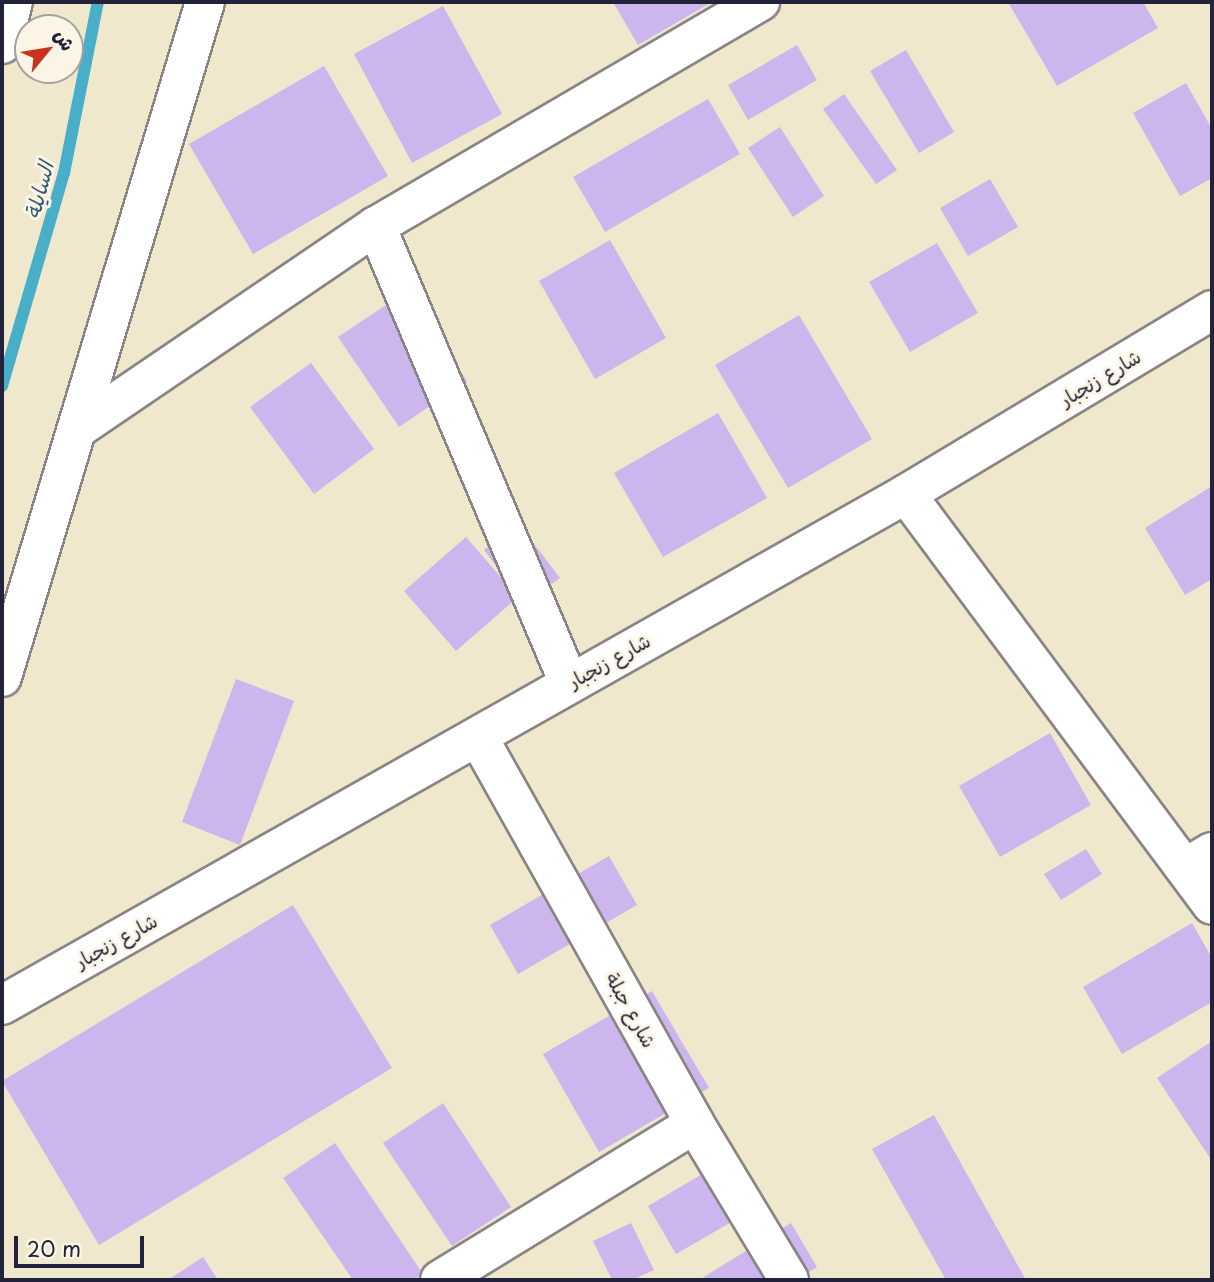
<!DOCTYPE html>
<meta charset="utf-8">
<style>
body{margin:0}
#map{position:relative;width:1214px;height:1282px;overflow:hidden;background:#f0e8cc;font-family:"Playpen Sans","Playpen Sans Arabic",sans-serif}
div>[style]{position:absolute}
.stream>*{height:12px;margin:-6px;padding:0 6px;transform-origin:6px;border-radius:6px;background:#49afc8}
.building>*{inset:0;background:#cdb6ed}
.roads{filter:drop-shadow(2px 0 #898584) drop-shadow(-2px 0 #898584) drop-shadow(0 2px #898584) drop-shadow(0 -2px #898584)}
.minor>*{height:38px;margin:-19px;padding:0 19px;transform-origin:19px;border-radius:19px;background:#fff}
span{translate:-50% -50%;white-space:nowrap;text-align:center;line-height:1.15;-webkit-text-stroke:6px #fcf5e5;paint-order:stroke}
.street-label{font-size:19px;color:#22223b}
.water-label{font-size:21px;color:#325a73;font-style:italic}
.frame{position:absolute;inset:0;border:4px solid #22223b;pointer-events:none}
.north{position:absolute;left:14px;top:14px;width:70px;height:70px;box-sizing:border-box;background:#fcf5e5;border:2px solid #a5a1a1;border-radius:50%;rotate:60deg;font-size:19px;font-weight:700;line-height:28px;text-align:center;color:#22223b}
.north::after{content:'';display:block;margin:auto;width:24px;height:32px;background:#c8321e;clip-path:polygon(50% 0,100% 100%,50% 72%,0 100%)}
.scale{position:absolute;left:14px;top:1236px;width:130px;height:32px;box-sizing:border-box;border:4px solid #22223b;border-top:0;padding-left:9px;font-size:21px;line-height:24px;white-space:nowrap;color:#22223b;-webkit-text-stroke:5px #fcf5e5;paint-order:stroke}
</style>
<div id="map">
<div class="stream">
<i style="left:2px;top:386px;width:222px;rotate:-73.8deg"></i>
<i style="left:64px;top:173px;width:174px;rotate:-78.8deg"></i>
</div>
<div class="building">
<i style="clip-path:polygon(613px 2px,712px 2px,638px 45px)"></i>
<i style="clip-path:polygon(1008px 2px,1143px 2px,1158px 28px,1057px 86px)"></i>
<i style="clip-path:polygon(443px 6px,502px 114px,412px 163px,354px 54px)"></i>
<i style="clip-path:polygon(797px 45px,817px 80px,748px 120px,728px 85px)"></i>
<i style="clip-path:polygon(906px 50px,954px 132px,919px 153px,870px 71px)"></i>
<i style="clip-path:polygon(324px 66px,388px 176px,253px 254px,189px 144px)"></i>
<i style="clip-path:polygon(1186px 83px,1212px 129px,1212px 178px,1180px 196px,1133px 113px)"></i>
<i style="clip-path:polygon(844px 94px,897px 170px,876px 184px,823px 109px)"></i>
<i style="clip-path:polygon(708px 99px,740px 154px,605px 232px,573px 177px)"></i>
<i style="clip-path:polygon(780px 127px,824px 196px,793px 217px,748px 148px)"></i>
<i style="clip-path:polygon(990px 179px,1018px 227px,968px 256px,940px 208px)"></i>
<i style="clip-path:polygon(610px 240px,666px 338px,595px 379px,539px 281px)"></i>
<i style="clip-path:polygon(937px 243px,978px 313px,910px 352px,869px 282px)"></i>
<i style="clip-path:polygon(407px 291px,467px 381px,399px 427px,338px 337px)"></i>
<i style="clip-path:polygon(799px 315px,872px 439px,788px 488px,715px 365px)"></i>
<i style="clip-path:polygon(311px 363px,374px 449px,314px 494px,250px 407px)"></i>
<i style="clip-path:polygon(718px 413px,767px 498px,663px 557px,614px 473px)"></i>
<i style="clip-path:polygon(1212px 486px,1212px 579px,1185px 595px,1145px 528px)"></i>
<i style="clip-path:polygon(519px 524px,560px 578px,524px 604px,484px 550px)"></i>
<i style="clip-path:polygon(466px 537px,518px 597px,456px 651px,404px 591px)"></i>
<i style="clip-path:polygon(236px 679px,294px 701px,240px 845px,182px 822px)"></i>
<i style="clip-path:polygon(1050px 733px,1091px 805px,1000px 857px,959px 786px)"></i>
<i style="clip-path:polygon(1086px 849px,1102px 874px,1061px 900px,1044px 874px)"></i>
<i style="clip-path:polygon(609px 856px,637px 905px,518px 974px,490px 925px)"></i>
<i style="clip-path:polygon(293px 905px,392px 1068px,99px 1245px,2px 1081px)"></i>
<i style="clip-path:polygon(1192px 923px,1212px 958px,1212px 1002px,1122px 1054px,1083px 987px)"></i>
<i style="clip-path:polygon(652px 991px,709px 1088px,599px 1152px,543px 1054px)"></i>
<i style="clip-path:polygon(1212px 1041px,1212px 1161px,1157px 1078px)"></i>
<i style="clip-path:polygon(443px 1103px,511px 1207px,452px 1246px,383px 1143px)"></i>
<i style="clip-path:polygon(934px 1115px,1026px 1280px,946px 1280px,872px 1149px)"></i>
<i style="clip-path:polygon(335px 1143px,423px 1274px,414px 1280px,353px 1280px,283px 1178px)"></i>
<i style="clip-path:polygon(726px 1160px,754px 1209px,676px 1254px,648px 1206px)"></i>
<i style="clip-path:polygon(631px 1223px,654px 1270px,632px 1280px,612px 1280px,593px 1241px)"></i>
<i style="clip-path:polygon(791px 1223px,817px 1267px,796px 1280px,699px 1280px)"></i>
<i style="clip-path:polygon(203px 1257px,218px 1280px,168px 1280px)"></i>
</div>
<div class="roads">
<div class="minor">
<i style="left:2px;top:44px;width:43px;rotate:-75.3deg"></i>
<i style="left:376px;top:226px;width:496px;rotate:67.1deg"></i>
<i style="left:77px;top:429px;width:361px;rotate:-34.2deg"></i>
<i style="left:376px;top:226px;width:445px;rotate:-30.3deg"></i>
<i style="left:906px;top:494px;width:512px;rotate:53.33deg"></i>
<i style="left:2px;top:677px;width:705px;rotate:-73.26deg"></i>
<i style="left:478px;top:737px;width:444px;rotate:60.7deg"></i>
<i style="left:695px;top:1124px;width:182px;rotate:58.9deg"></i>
<i style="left:1185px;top:868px;width:31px;rotate:-31deg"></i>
<i style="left:2px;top:1005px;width:1038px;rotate:-29.48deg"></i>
<i style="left:906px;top:494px;width:357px;rotate:-31deg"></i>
<i style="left:440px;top:1280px;width:299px;rotate:-31.5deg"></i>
</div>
</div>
<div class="street-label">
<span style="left:1100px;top:378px;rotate:-31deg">شارع زنجبار</span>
<span style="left:609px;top:661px;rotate:-29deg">شارع زنجبار</span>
<span style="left:116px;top:941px;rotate:-29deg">شارع زنجبار</span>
<span style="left:631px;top:1010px;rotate:61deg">شارع جبلة</span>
</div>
<div class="water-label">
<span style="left:38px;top:190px;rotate:-75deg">السايلة</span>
</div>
<div class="frame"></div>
<div class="north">ش</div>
<div class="scale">20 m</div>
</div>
